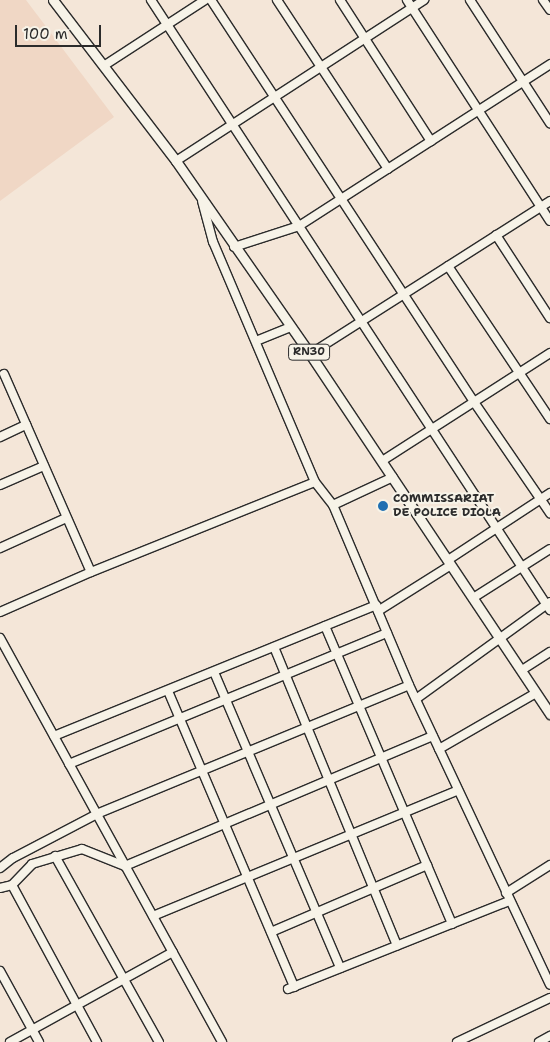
<!DOCTYPE html>
<style>
body{margin:0}
#map{position:relative;width:550px;height:1042px;overflow:hidden;background:#f4e6d8;font-family:"Shantell Sans",sans-serif}
div>[style]{position:absolute}
.built>*{inset:0;background:#f0d7c5}
.roads{filter:drop-shadow(1px 0 #2b2b2b) drop-shadow(-1px 0 #2b2b2b) drop-shadow(0 1px #2b2b2b) drop-shadow(0 -1px #2b2b2b)}
.minor>*{height:8px;margin:-4px;padding:0 4px;transform-origin:4px;border-radius:4px;background:#f7f3e8}
.major>*{height:9px;margin:-4.5px;padding:0 4.5px;transform-origin:4.5px;border-radius:4.5px;background:#f7f3e8}
.dots>*{width:14px;height:14px;translate:-50% -50%;box-sizing:border-box;border:2px solid #f7f3e8;border-radius:50%}
span{translate:-50% -50%;white-space:nowrap;text-align:center;line-height:1.15;-webkit-text-stroke:4px #f7f3e8;paint-order:stroke}
.shield-label span{padding:1px 4px;background:#f7f3e8;border:1px solid;border-radius:4px;-webkit-text-stroke-width:0}
.shield-label{font-size:11px;color:#2b2b2b;font-weight:700}
.poi-label{font-size:12px;color:#2b2b2b;font-weight:700}
.left{translate:0 -50%;text-align:left}
.scale{position:absolute;left:15px;top:25px;width:86px;height:22px;box-sizing:border-box;border:2px solid #2b2b2b;border-top:0;padding-left:6px;font-size:15px;line-height:18px;white-space:nowrap;color:#2b2b2b;-webkit-text-stroke:4px #f7f3e8;paint-order:stroke}
</style>
<div id="map">
<div class="built">
<i style="clip-path:polygon(0 0,26px 0,114px 117px,0 201px)"></i>
</div>
<div class="roads">
<div class="minor">
<i style="left:151px;top:0;width:729px;rotate:56.81deg"></i>
<i style="left:211px;top:0;width:480px;rotate:56.8deg"></i>
<i style="left:474px;top:402px;width:135px;rotate:55.6deg"></i>
<i style="left:277px;top:0;width:202px;rotate:56.7deg"></i>
<i style="left:340px;top:0;width:168px;rotate:57.2deg"></i>
<i style="left:407px;top:0;width:263px;rotate:57.1deg"></i>
<i style="left:470px;top:0;width:147px;rotate:57deg"></i>
<i style="left:543px;top:0;width:12px;rotate:55deg"></i>
<i style="left:105px;top:65px;width:119px;rotate:-33deg"></i>
<i style="left:176px;top:161px;width:296px;rotate:-33deg"></i>
<i style="left:496px;top:235px;width:99px;rotate:57deg"></i>
<i style="left:234px;top:247px;width:68px;rotate:-17.9deg"></i>
<i style="left:299px;top:226px;width:299px;rotate:-32.8deg"></i>
<i style="left:448px;top:266px;width:184px;rotate:56.3deg"></i>
<i style="left:256px;top:341px;width:38px;rotate:-22deg"></i>
<i style="left:310px;top:354px;width:285px;rotate:-32.5deg"></i>
<i style="left:4px;top:374px;width:216px;rotate:66.3deg"></i>
<i style="left:0;top:437px;width:29px;rotate:-25deg"></i>
<i style="left:382px;top:461px;width:200px;rotate:-32.7deg"></i>
<i style="left:315px;top:482px;width:29px;rotate:52deg"></i>
<i style="left:333px;top:505px;width:195px;rotate:67.1deg"></i>
<i style="left:409px;top:685px;width:331px;rotate:64.8deg"></i>
<i style="left:0;top:485px;width:48px;rotate:-23.4deg"></i>
<i style="left:333px;top:505px;width:66px;rotate:-25deg"></i>
<i style="left:0;top:548px;width:72px;rotate:-24.4deg"></i>
<i style="left:448px;top:560px;width:122px;rotate:-33.3deg"></i>
<i style="left:473px;top:598px;width:91px;rotate:-32.5deg"></i>
<i style="left:378px;top:611px;width:86px;rotate:-32.2deg"></i>
<i style="left:0;top:612px;width:99px;rotate:-23.7deg"></i>
<i style="left:91px;top:572px;width:241px;rotate:-21.9deg"></i>
<i style="left:315px;top:482px;width:261px;rotate:-113deg"></i>
<i style="left:213px;top:242px;width:42px;rotate:-105deg"></i>
<i style="left:325px;top:626px;width:324px;rotate:66.9deg"></i>
<i style="left:0;top:638px;width:461px;rotate:61.2deg"></i>
<i style="left:274px;top:647px;width:323px;rotate:67.6deg"></i>
<i style="left:522px;top:670px;width:33px;rotate:-33deg"></i>
<i style="left:214px;top:672px;width:322px;rotate:66.9deg"></i>
<i style="left:168px;top:691px;width:322px;rotate:66.9deg"></i>
<i style="left:416px;top:699px;width:165px;rotate:-35.9deg"></i>
<i style="left:54px;top:736px;width:348px;rotate:-22.1deg"></i>
<i style="left:439px;top:749px;width:112px;rotate:-30deg"></i>
<i style="left:69px;top:764px;width:344px;rotate:-22.4deg"></i>
<i style="left:55px;top:856px;width:213px;rotate:60.8deg"></i>
<i style="left:0;top:868px;width:16px;rotate:-38deg"></i>
<i style="left:13px;top:858px;width:97px;rotate:-27.6deg"></i>
<i style="left:99px;top:813px;width:335px;rotate:-22.4deg"></i>
<i style="left:12px;top:885px;width:179px;rotate:61.6deg"></i>
<i style="left:0;top:888px;width:12px;rotate:-14deg"></i>
<i style="left:12px;top:885px;width:29px;rotate:-46deg"></i>
<i style="left:32px;top:864px;width:52px;rotate:-16.7deg"></i>
<i style="left:82px;top:849px;width:46px;rotate:21.6deg"></i>
<i style="left:125px;top:866px;width:334px;rotate:-22.9deg"></i>
<i style="left:506px;top:893px;width:52px;rotate:-32.5deg"></i>
<i style="left:153px;top:916px;width:330px;rotate:-22.4deg"></i>
<i style="left:271px;top:932px;width:170px;rotate:-23.2deg"></i>
<i style="left:0;top:971px;width:81px;rotate:61.2deg"></i>
<i style="left:288px;top:989px;width:238px;rotate:-21.7deg"></i>
<i style="left:10px;top:1042px;width:186px;rotate:-28.9deg"></i>
<i style="left:457px;top:1042px;width:103px;rotate:-25.3deg"></i>
<i style="left:539px;top:1042px;width:13px;rotate:-29deg"></i>
</div>
<div class="major">
<i style="left:53px;top:0;width:203px;rotate:52.6deg"></i>
<i style="left:176px;top:161px;width:235px;rotate:55.2deg"></i>
<i style="left:310px;top:354px;width:433px;rotate:56.3deg"></i>
</div>
</div>
<div class="dots">
<i style="left:383px;top:506px;background:#1f6fb2"></i>
</div>
<div class="shield-label">
<span style="left:309px;top:352px">RN30</span>
</div>
<div class="poi-label">
<span class="left" style="left:393px;top:506px">COMMISSARIAT<br>DE POLICE DIOLA</span>
</div>
<div class="scale">100 m</div>
</div>
